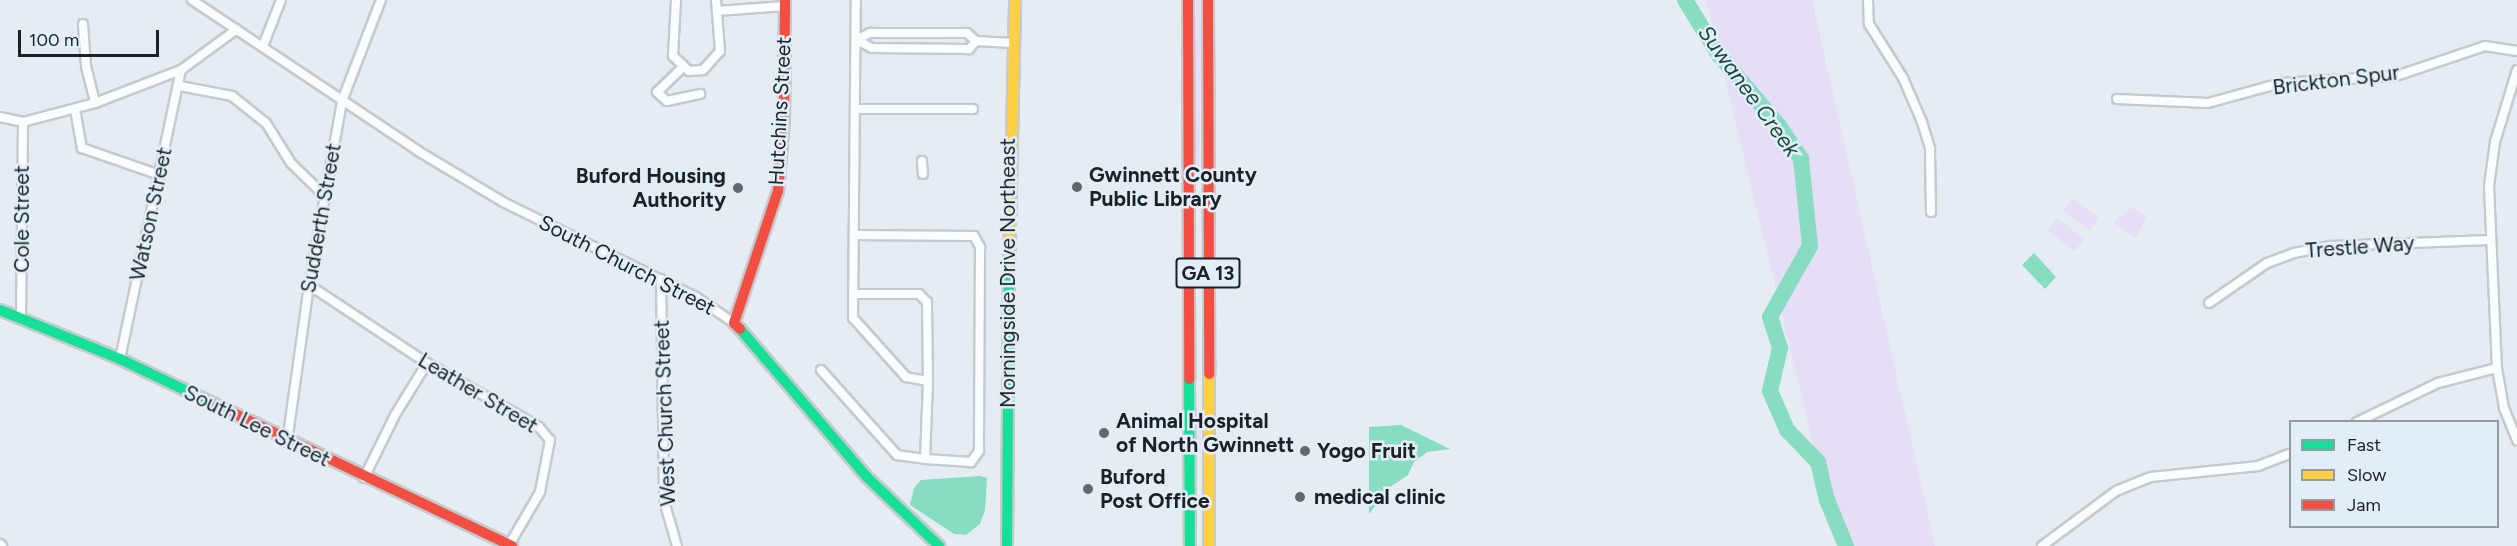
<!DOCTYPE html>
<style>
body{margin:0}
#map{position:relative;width:2517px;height:546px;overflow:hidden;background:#e6edf2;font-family:Figtree,sans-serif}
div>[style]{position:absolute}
.green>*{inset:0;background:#e5def6}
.water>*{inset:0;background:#87dcc2}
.river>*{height:16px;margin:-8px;padding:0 8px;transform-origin:8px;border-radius:8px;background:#87dcc2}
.roads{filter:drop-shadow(2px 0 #c5cace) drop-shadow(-2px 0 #c5cace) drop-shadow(0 2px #c5cace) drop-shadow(0 -2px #c5cace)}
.street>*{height:8px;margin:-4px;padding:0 4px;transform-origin:4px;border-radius:4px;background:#fbfcfd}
.fast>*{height:10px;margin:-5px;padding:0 5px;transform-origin:5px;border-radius:5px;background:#16e098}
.slow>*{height:10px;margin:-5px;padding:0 5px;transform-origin:5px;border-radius:5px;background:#ffcf43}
.jam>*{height:10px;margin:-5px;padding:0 5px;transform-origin:5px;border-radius:5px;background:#f24e42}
.dots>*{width:16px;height:16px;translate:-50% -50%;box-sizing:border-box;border:3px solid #e1eef7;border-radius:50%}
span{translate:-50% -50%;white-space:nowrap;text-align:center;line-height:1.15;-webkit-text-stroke:5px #e1eef7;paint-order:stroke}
.shield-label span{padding:2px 4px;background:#e1eef7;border:2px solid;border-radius:4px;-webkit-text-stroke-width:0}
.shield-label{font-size:20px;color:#1c2125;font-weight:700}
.street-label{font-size:21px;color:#1c2125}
.poi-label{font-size:21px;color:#1c2125;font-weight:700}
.left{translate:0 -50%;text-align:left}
.right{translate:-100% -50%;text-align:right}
.water-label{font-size:22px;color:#194b3b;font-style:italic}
.legend{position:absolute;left:2289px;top:420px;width:210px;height:108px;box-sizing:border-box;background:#e1eef7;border:2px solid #929ca3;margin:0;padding:8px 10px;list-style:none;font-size:18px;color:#1c2125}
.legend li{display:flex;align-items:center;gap:12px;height:30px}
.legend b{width:30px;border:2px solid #929ca3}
.scale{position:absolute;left:18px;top:30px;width:141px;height:27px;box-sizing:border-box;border:3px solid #1c2125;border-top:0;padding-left:8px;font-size:18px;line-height:21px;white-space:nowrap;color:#1c2125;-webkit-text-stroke:4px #e1eef7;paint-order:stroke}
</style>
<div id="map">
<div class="green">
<i style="clip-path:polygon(1196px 0,1202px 0,1199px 180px,1195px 153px)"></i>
<i style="clip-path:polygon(1706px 0,1812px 0,1935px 546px,1838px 546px)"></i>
<i style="clip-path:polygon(2073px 198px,2099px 218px,2090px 231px,2063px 210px)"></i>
<i style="clip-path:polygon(2133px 207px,2146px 217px,2136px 238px,2113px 222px)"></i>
<i style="clip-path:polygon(2057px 218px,2084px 239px,2075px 251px,2048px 231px)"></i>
<i style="clip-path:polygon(1195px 404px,1201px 433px,1201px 460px,1195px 428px)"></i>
</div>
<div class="water">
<i style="clip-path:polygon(2034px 253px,2056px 277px,2045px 289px,2022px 265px)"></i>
<i style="clip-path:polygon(1401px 425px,1450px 449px,1427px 452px,1414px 462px,1408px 475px,1390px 487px,1369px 514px,1369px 427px)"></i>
<i style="clip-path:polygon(980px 476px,987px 478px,985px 510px,980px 524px,966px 535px,954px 534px,910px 505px,914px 488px,921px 480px)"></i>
</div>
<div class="river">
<i style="left:1685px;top:0;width:65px;rotate:58.3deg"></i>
<i style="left:1719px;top:55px;width:93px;rotate:49.8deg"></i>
<i style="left:1779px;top:126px;width:40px;rotate:56deg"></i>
<i style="left:1801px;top:159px;width:87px;rotate:84.1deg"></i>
<i style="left:1810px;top:246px;width:81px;rotate:119.4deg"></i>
<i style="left:1770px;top:317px;width:33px;rotate:72deg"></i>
<i style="left:1780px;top:348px;width:44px;rotate:103.1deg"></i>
<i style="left:1770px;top:391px;width:43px;rotate:66.4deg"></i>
<i style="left:1787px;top:430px;width:45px;rotate:45.9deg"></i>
<i style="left:1818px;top:462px;width:39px;rotate:77deg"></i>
<i style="left:1827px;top:500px;width:50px;rotate:67.6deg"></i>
</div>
<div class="roads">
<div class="street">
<i style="left:192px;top:0;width:272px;rotate:33.7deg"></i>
<i style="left:418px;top:151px;width:101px;rotate:30.9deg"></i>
<i style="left:505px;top:203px;width:213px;rotate:26.2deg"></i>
<i style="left:696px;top:297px;width:46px;rotate:34.4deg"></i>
<i style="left:676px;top:0;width:56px;rotate:93.1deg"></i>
<i style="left:673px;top:56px;width:22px;rotate:43deg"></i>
<i style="left:689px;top:71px;width:14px;rotate:-4deg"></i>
<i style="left:703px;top:70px;width:25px;rotate:-48deg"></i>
<i style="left:720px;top:51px;width:51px;rotate:-94.5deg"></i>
<i style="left:1868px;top:0;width:24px;rotate:88deg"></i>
<i style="left:1869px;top:24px;width:64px;rotate:57.8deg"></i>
<i style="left:1903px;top:78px;width:48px;rotate:66.6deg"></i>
<i style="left:1922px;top:122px;width:28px;rotate:73deg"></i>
<i style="left:1930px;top:149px;width:63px;rotate:89.1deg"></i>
<i style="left:717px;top:11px;width:68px;rotate:-4.2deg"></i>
<i style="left:83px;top:24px;width:42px;rotate:85.9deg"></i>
<i style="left:86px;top:66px;width:38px;rotate:76deg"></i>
<i style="left:976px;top:41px;width:11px;rotate:131deg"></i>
<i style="left:969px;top:49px;width:97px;rotate:-179.4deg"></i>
<i style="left:872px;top:48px;width:18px;rotate:-153deg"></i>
<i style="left:856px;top:40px;width:16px;rotate:-27deg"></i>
<i style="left:870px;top:33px;width:97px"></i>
<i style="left:967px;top:33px;width:12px;rotate:42deg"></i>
<i style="left:976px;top:41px;width:36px;rotate:3deg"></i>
<i style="left:263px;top:46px;width:49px;rotate:-68.6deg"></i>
<i style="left:683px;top:67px;width:36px;rotate:136deg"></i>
<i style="left:657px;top:92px;width:13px;rotate:42deg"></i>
<i style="left:667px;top:101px;width:34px;rotate:-12deg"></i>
<i style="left:2517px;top:70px;width:75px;rotate:107deg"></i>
<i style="left:2495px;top:142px;width:44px;rotate:97.8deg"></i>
<i style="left:2489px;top:186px;width:182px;rotate:87.5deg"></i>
<i style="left:2497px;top:368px;width:41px;rotate:80.1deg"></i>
<i style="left:2504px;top:408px;width:35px;rotate:68deg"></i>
<i style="left:180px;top:86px;width:53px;rotate:10.9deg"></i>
<i style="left:232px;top:96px;width:43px;rotate:38.5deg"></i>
<i style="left:266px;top:123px;width:47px;rotate:58deg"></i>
<i style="left:291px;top:163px;width:46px;rotate:44.1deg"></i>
<i style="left:2117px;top:99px;width:91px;rotate:2.5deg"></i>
<i style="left:2208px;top:103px;width:76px;rotate:-15.3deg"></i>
<i style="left:2281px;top:83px;width:115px;rotate:-3.5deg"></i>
<i style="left:2396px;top:76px;width:94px;rotate:-18.6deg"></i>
<i style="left:2485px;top:46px;width:32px;rotate:9deg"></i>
<i style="left:75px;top:109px;width:40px;rotate:80deg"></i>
<i style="left:82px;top:148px;width:83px;rotate:19.1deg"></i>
<i style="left:857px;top:109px;width:116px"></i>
<i style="left:0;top:117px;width:24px;rotate:12deg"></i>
<i style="left:23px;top:122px;width:74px;rotate:-14.8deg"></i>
<i style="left:95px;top:103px;width:92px;rotate:-21deg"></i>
<i style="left:181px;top:70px;width:69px;rotate:-36.2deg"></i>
<i style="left:922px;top:161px;width:13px;rotate:86deg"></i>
<i style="left:856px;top:235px;width:118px;rotate:0.5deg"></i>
<i style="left:974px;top:236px;width:13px;rotate:61deg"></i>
<i style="left:980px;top:247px;width:204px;rotate:90.3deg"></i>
<i style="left:979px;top:451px;width:14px;rotate:126deg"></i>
<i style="left:971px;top:462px;width:46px;rotate:-176.3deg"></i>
<i style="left:661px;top:279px;width:222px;rotate:89.2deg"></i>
<i style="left:664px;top:501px;width:47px;rotate:73.9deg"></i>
<i style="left:309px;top:285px;width:141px;rotate:33.5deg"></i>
<i style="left:427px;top:363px;width:129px;rotate:29.7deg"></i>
<i style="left:539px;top:427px;width:17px;rotate:50deg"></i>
<i style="left:550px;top:440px;width:53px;rotate:100.9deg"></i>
<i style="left:540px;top:492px;width:61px;rotate:120.3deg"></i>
<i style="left:854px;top:294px;width:65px"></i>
<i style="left:919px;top:294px;width:11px;rotate:45deg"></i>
<i style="left:927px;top:302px;width:79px;rotate:89.3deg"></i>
<i style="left:2209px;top:303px;width:70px;rotate:-34.6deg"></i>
<i style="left:2267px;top:263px;width:29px;rotate:-20deg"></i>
<i style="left:2294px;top:253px;width:38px;rotate:-11deg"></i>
<i style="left:2331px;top:246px;width:159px;rotate:-2.2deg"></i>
<i style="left:21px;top:316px;width:194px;rotate:-89.4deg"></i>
<i style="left:120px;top:359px;width:295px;rotate:-78.1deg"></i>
<i style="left:821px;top:370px;width:114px;rotate:48.2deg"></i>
<i style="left:897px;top:455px;width:28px;rotate:8deg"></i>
<i style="left:925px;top:459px;width:78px;rotate:-87.8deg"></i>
<i style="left:928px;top:381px;width:22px;rotate:-170deg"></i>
<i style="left:906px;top:377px;width:79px;rotate:-131.9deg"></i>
<i style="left:853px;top:318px;width:318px;rotate:-89.5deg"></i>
<i style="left:2357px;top:422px;width:90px;rotate:-25.7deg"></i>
<i style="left:2438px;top:383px;width:61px;rotate:-14.3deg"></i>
<i style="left:287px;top:442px;width:159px;rotate:-82deg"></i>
<i style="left:309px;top:285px;width:187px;rotate:-79.8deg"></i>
<i style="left:342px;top:101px;width:108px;rotate:-68.9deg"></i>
<i style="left:364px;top:478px;width:70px;rotate:-63.8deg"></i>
<i style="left:395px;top:415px;width:61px;rotate:-58.4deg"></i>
<i style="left:0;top:544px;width:3px;rotate:45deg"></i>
<i style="left:2042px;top:546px;width:92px;rotate:-36.6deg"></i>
<i style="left:2116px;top:491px;width:38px;rotate:-22deg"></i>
<i style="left:2151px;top:477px;width:108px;rotate:-5.9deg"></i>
<i style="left:2258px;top:466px;width:34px;rotate:-21deg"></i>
</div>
<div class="fast">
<i style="left:0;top:310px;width:130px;rotate:22.2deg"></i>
<i style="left:120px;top:359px;width:98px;rotate:25.5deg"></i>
<i style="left:740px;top:329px;width:195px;rotate:49.4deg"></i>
<i style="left:867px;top:477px;width:100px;rotate:43.8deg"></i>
<i style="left:1189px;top:379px;width:167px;rotate:89.7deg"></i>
<i style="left:1007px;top:546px;width:276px;rotate:-89.6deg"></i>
</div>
<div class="slow">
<i style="left:1009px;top:270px;width:270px;rotate:-88.7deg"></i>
<i style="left:1209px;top:374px;width:172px;rotate:90deg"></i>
</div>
<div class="jam">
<i style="left:1188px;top:0;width:379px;rotate:89.8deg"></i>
<i style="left:1208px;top:0;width:374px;rotate:89.8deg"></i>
<i style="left:740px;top:329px;width:8px;rotate:-135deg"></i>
<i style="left:734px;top:323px;width:139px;rotate:-71.6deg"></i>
<i style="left:778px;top:191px;width:73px;rotate:-85.3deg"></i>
<i style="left:784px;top:118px;width:118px;rotate:-89.5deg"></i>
<i style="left:208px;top:401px;width:337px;rotate:25.5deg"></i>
</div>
</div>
<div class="dots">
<i style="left:1077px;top:187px;background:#63686d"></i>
<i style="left:738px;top:188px;background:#63686d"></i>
<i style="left:1104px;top:433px;background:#63686d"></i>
<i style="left:1305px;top:451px;background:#63686d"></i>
<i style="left:1088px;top:489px;background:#63686d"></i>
<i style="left:1300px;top:497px;background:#63686d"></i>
</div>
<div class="shield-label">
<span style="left:1208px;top:273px">GA 13</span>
</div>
<div class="street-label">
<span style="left:2336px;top:80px;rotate:-7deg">Brickton Spur</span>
<span style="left:780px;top:111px;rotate:-87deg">Hutchins Street</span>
<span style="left:151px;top:214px;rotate:-78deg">Watson Street</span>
<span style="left:321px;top:218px;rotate:-80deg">Sudderth Street</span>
<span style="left:22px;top:219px;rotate:-90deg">Cole Street</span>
<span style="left:2360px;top:247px;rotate:-4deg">Trestle Way</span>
<span style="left:627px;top:265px;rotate:27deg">South Church Street</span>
<span style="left:1008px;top:273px;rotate:-90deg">Morningside Drive Northeast</span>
<span style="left:478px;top:393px;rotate:31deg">Leather Street</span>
<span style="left:665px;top:413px;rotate:-92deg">West Church Street</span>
<span style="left:257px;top:426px;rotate:26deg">South Lee Street</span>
</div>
<div class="poi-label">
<span class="left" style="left:1089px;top:187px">Gwinnett County<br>Public Library</span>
<span class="right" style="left:726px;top:188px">Buford Housing<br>Authority</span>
<span class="left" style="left:1116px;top:433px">Animal Hospital<br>of North Gwinnett</span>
<span class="left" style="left:1317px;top:451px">Yogo Fruit</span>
<span class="left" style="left:1100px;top:489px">Buford<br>Post Office</span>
<span class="left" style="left:1314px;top:497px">medical clinic</span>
</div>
<div class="water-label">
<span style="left:1749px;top:91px;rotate:54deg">Suwanee Creek</span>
</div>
<ul class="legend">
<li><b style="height:8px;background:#16e098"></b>Fast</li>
<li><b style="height:8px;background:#ffcf43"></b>Slow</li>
<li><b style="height:8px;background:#f24e42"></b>Jam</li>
</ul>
<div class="scale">100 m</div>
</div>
